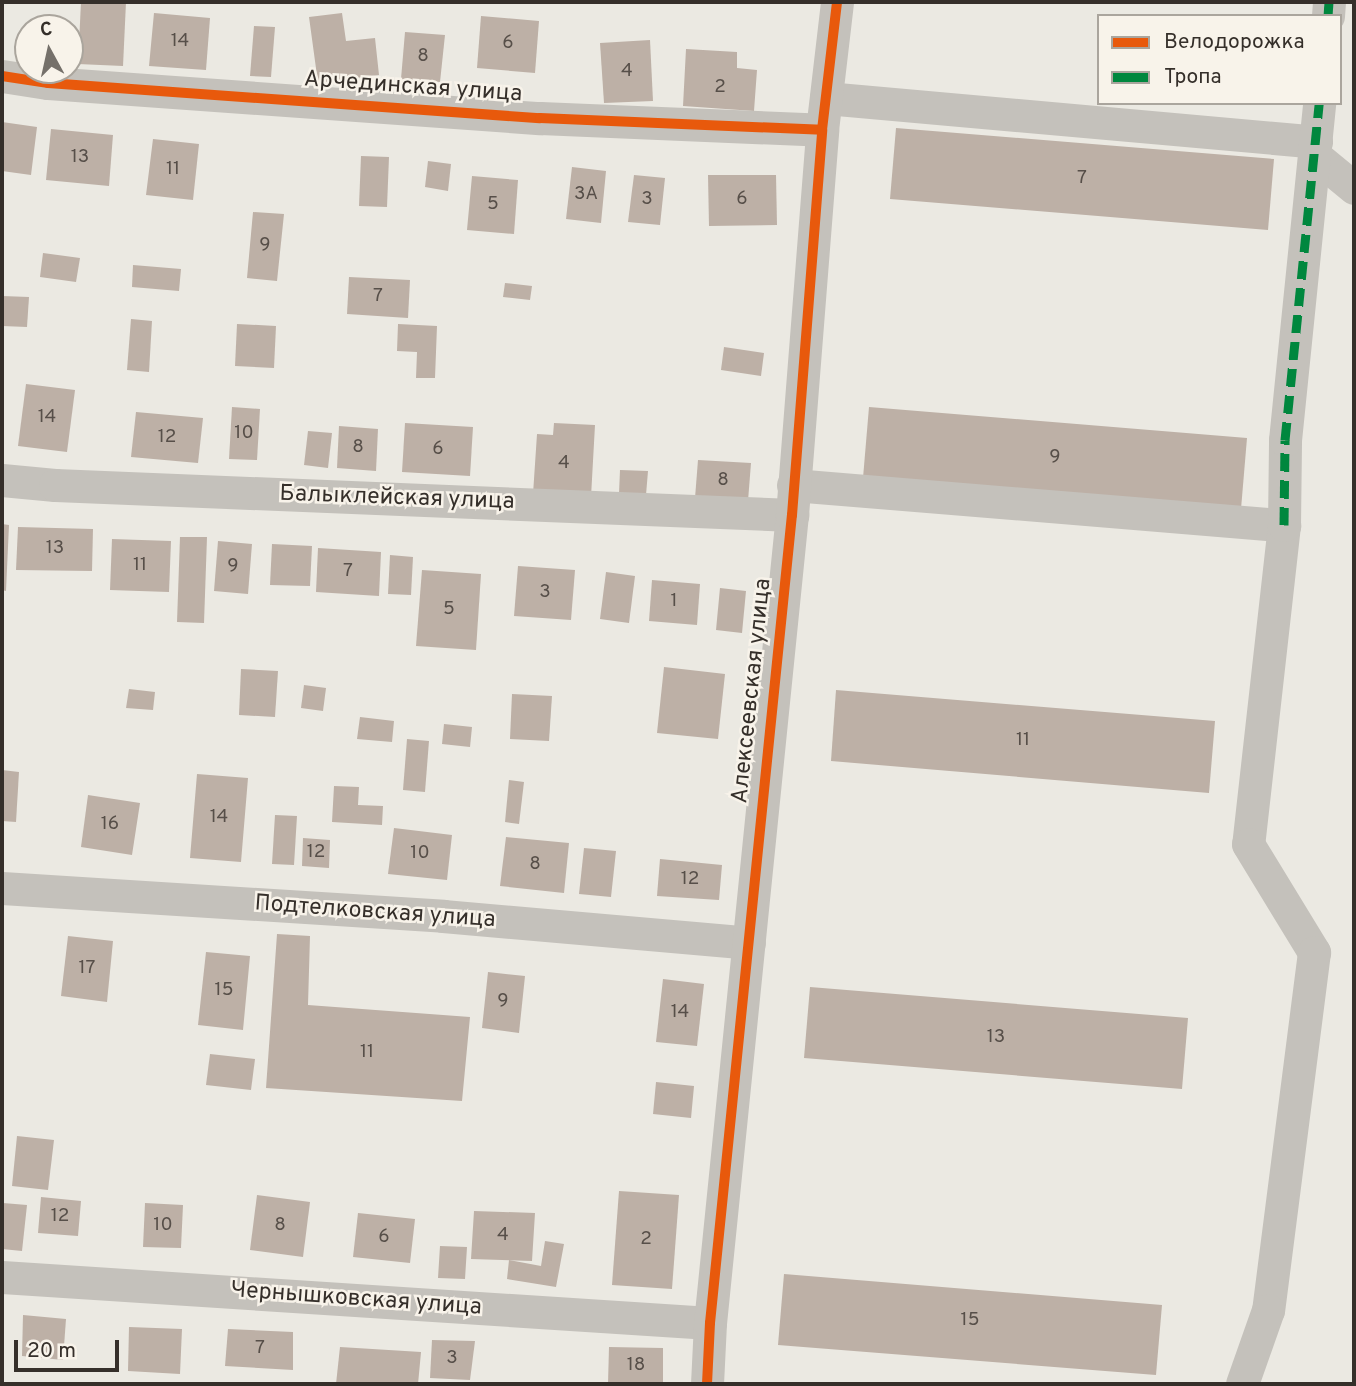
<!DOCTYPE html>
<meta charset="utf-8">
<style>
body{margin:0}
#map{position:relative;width:1356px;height:1386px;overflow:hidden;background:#ebe9e2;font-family:Overpass,sans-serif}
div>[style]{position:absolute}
.building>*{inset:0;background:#bdb0a6}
.minor>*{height:33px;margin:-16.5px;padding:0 16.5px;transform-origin:16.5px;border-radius:16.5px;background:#c4c1bb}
.quiet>*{height:9px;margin-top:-4.5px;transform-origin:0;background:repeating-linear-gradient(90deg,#00873e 0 18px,transparent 0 27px)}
.cycleway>*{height:10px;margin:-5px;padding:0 5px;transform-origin:5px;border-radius:5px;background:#e8590c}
span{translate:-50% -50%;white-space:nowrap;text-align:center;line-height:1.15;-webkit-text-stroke:5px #f8f3ea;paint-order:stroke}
.number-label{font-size:19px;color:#574f49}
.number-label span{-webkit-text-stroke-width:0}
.street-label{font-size:23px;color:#352f2a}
.frame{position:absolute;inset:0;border:4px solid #352f2a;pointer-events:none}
.legend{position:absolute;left:1097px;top:14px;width:245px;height:91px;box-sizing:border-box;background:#f8f3ea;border:2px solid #aaa59d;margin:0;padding:9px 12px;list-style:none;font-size:21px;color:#352f2a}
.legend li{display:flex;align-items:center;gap:14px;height:35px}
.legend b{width:35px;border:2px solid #aaa59d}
.north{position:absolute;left:14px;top:14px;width:70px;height:70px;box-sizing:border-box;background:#f8f3ea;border:2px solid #aaa59d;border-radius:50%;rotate:352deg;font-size:19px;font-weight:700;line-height:28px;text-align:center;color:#352f2a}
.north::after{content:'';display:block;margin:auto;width:24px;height:32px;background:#75706a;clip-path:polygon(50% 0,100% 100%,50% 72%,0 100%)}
.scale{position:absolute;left:14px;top:1340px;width:105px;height:32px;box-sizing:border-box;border:4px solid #352f2a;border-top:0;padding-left:9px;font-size:21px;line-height:24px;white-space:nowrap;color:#352f2a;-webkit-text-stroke:5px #f8f3ea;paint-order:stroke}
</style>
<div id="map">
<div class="building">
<i style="clip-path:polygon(81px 2px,126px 2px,123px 66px,78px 64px)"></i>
<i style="clip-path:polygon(154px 13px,210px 18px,206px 70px,149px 66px)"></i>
<i style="clip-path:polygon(342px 13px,346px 41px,375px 38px,379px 75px,318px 83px,309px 17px)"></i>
<i style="clip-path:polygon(481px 16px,539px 21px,535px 73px,477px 68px)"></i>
<i style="clip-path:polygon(254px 26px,275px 27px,271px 77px,250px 76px)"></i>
<i style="clip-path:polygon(405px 32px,445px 35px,440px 82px,401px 79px)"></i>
<i style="clip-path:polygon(650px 40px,653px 101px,604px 103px,600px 43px)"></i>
<i style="clip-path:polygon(686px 49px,737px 52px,737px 68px,757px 70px,754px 111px,683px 106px)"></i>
<i style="clip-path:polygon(2px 122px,37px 127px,31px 175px,2px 171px)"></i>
<i style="clip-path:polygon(896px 128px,1274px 159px,1268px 230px,890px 199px)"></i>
<i style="clip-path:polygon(51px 129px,113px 135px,109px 186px,46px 180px)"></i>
<i style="clip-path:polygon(153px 139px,199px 144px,193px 200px,146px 195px)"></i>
<i style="clip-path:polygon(361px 156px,389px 157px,387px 207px,359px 206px)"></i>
<i style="clip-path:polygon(428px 161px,451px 164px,448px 191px,425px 187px)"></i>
<i style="clip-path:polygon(572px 167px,606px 171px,601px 223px,566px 219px)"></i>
<i style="clip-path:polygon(634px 175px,665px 178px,660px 225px,628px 222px)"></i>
<i style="clip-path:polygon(708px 175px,776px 175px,777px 225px,709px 226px)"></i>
<i style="clip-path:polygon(472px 176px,518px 180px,514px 234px,467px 230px)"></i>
<i style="clip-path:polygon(253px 212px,284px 214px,277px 281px,247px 278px)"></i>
<i style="clip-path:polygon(43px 253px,80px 258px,76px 282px,40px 277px)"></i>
<i style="clip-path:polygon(133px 265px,181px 269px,179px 291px,132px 287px)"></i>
<i style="clip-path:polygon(349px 277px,410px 280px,408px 318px,347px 314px)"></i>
<i style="clip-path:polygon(505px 283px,532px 286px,530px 300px,503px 297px)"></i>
<i style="clip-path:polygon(2px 296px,29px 297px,27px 327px,2px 326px)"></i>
<i style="clip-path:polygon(131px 319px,152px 321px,149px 372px,127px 370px)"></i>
<i style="clip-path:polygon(237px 324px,276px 326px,274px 368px,235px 366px)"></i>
<i style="clip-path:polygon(398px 324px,437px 326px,435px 378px,416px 378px,417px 352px,397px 351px)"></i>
<i style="clip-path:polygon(724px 347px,764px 353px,761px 376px,721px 370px)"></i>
<i style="clip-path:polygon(26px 384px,75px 390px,67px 452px,18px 446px)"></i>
<i style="clip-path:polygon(232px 407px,260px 409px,257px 460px,229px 459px)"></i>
<i style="clip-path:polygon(869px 407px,1247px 438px,1241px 509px,863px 478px)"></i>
<i style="clip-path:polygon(136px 412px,203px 418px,198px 463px,131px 457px)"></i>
<i style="clip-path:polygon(405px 423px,473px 427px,470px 476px,402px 472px)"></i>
<i style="clip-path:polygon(554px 423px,595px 425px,591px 497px,533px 494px,537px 434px,553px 435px)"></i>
<i style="clip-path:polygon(339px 426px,378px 429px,376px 471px,337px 468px)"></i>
<i style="clip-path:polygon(308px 431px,332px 433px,328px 468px,304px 465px)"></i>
<i style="clip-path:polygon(698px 460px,751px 463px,748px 501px,695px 498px)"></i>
<i style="clip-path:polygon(620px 470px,648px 471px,646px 495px,619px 494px)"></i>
<i style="clip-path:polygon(2px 524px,9px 525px,6px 591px,2px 590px)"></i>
<i style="clip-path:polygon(18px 527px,93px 529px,92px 571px,16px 570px)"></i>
<i style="clip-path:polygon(180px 537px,207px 537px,204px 623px,177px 622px)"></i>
<i style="clip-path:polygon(112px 539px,171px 541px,169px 592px,110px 590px)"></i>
<i style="clip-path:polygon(218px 541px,252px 544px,248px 594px,214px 591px)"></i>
<i style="clip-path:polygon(272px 544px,312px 546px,310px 586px,270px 585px)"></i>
<i style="clip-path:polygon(318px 548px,381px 552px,379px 596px,316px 592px)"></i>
<i style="clip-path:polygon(390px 555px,413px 557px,411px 595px,388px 594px)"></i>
<i style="clip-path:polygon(518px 566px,575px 570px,571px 620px,514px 616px)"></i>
<i style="clip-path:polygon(422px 570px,481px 574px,476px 650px,416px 646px)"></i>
<i style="clip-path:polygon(606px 572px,635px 576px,629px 623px,600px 619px)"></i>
<i style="clip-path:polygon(652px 580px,700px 584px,697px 625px,649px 621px)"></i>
<i style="clip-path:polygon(720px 588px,746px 591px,742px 633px,716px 630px)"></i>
<i style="clip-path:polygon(664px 667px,725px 674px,718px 739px,657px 733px)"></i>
<i style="clip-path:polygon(241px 669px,278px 671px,275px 717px,239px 715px)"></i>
<i style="clip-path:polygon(304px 685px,326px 688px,323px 711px,301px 708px)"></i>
<i style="clip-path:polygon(129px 689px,155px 692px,153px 710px,126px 708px)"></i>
<i style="clip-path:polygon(836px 690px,1215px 721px,1209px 793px,831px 761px)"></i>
<i style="clip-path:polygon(512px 694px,552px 696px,549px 741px,510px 739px)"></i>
<i style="clip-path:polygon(360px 717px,394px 721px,392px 742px,357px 739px)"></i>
<i style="clip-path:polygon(444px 724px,472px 727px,470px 747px,442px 744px)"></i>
<i style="clip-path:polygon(407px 739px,429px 741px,425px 792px,403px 790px)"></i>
<i style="clip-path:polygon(2px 770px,19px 772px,16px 822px,2px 821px)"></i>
<i style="clip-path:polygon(197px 774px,248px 778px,241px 862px,190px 858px)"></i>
<i style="clip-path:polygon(509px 780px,524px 782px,519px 824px,505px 822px)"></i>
<i style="clip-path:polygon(334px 786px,359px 787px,358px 805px,383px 806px,382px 825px,332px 822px)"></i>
<i style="clip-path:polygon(88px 795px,140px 803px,132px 855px,81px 847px)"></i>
<i style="clip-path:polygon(275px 815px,297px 816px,294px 865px,272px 864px)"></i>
<i style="clip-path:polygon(394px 828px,452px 835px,447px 880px,388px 874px)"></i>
<i style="clip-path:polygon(506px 837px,569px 843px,564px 893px,500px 886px)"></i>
<i style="clip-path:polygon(303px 838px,330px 840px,329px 868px,302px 866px)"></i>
<i style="clip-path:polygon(584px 848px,616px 851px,611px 897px,579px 894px)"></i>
<i style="clip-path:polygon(660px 859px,722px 865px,719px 900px,657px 896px)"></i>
<i style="clip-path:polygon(277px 934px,310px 936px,308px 1005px,470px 1017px,462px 1101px,266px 1088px)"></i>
<i style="clip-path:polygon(68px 936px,113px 941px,107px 1002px,61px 996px)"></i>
<i style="clip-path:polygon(206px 952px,250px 956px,243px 1030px,198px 1025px)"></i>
<i style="clip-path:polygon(488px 972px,525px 976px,519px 1033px,482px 1028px)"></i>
<i style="clip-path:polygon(663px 979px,704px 984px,697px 1046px,656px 1042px)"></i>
<i style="clip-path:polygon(810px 987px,1188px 1018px,1182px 1089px,804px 1058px)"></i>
<i style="clip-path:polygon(210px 1054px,255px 1059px,251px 1090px,206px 1085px)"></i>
<i style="clip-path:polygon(656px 1082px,694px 1086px,691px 1118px,653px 1114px)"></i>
<i style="clip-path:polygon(17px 1136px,54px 1140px,48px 1190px,12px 1186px)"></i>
<i style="clip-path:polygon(619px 1191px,679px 1195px,672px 1289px,612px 1285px)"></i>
<i style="clip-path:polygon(257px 1195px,310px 1202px,303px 1257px,250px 1250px)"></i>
<i style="clip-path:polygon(41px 1197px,81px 1201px,78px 1236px,38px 1233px)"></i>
<i style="clip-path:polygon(3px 1203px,27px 1205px,22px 1251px,2px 1249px)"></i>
<i style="clip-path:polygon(145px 1203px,183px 1205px,181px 1248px,143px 1247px)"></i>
<i style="clip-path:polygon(474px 1211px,535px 1213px,532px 1261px,471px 1259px)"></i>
<i style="clip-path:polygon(358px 1213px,415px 1219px,410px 1263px,353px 1257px)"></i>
<i style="clip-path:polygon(545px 1241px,564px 1244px,556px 1287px,507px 1279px,509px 1260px,541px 1266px)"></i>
<i style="clip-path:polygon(440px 1246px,467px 1247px,465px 1279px,438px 1278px)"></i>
<i style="clip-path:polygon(784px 1274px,1162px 1305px,1156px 1375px,778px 1345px)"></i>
<i style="clip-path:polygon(23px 1315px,66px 1319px,63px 1360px,22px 1356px)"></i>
<i style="clip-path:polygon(129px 1327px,182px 1329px,180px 1374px,128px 1371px)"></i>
<i style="clip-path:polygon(228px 1329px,293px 1332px,293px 1370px,225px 1366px)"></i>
<i style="clip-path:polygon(432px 1340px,475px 1341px,470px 1380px,430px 1378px)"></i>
<i style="clip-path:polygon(340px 1347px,421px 1352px,418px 1384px,336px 1384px)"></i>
<i style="clip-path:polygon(609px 1347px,663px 1348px,663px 1384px,608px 1384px)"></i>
</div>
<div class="minor">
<i style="left:1328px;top:16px;width:14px;rotate:-86deg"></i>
<i style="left:2px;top:76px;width:47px;rotate:8.7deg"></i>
<i style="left:48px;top:83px;width:493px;rotate:4.1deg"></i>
<i style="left:540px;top:118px;width:282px;rotate:2.4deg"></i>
<i style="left:826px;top:98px;width:492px;rotate:5.1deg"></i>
<i style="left:1314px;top:155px;width:52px;rotate:39.5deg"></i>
<i style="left:2px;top:480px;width:53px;rotate:5.4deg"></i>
<i style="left:55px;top:485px;width:738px;rotate:2.33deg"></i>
<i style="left:793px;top:485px;width:493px;rotate:4.7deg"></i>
<i style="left:1284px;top:525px;width:321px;rotate:96.4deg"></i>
<i style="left:1248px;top:844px;width:127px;rotate:58.6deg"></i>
<i style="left:1314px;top:952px;width:361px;rotate:97.3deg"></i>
<i style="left:1268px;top:1310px;width:78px;rotate:109.4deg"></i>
<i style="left:1284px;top:525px;width:85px;rotate:-89.3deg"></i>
<i style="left:1285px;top:440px;width:339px;rotate:-84.2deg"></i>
<i style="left:2px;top:888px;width:442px;rotate:3.6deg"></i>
<i style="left:443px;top:916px;width:307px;rotate:5deg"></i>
<i style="left:2px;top:1277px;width:709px;rotate:3.72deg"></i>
<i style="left:707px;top:1384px;width:61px;rotate:-87.2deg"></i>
<i style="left:710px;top:1323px;width:812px;rotate:-84.21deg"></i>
<i style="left:792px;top:515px;width:386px;rotate:-85.5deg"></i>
<i style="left:822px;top:130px;width:129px;rotate:-83.3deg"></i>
</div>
<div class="quiet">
<i style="left:1328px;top:16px;width:14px;rotate:-86deg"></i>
<i style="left:1284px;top:525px;width:85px;rotate:-89.3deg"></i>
<i style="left:1285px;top:440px;width:339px;rotate:-84.2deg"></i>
</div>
<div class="cycleway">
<i style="left:2px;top:76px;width:47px;rotate:8.7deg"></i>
<i style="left:48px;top:83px;width:493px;rotate:4.1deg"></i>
<i style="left:540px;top:118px;width:282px;rotate:2.4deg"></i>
<i style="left:707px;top:1384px;width:61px;rotate:-87.2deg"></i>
<i style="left:710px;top:1323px;width:812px;rotate:-84.21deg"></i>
<i style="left:792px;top:515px;width:386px;rotate:-85.5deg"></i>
<i style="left:822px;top:130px;width:129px;rotate:-83.3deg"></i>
</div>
<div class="number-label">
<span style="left:180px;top:42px">14</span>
<span style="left:508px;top:44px">6</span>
<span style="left:423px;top:57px">8</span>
<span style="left:627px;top:72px">4</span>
<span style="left:720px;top:88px">2</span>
<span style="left:80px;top:158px">13</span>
<span style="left:173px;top:170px">11</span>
<span style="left:1082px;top:179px">7</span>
<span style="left:586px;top:195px">3А</span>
<span style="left:647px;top:200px">3</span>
<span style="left:742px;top:200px">6</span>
<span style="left:493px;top:205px">5</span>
<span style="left:265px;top:246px">9</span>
<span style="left:378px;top:297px">7</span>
<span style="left:47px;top:418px">14</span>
<span style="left:244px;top:434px">10</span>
<span style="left:167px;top:438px">12</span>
<span style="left:358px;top:448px">8</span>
<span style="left:438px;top:450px">6</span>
<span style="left:1055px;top:458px">9</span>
<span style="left:564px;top:464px">4</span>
<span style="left:723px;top:481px">8</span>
<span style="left:55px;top:549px">13</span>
<span style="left:140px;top:566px">11</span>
<span style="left:233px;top:567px">9</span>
<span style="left:348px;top:572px">7</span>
<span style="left:545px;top:593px">3</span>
<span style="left:674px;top:602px">1</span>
<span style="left:449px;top:610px">5</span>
<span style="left:1023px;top:741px">11</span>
<span style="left:219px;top:818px">14</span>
<span style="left:110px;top:825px">16</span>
<span style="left:316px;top:853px">12</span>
<span style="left:420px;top:854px">10</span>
<span style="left:535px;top:865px">8</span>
<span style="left:690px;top:880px">12</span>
<span style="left:87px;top:969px">17</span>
<span style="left:224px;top:991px">15</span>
<span style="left:503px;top:1002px">9</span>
<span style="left:680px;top:1013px">14</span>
<span style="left:996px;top:1038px">13</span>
<span style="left:367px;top:1053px">11</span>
<span style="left:60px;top:1217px">12</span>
<span style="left:163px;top:1226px">10</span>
<span style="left:280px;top:1226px">8</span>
<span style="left:503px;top:1236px">4</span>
<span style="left:384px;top:1238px">6</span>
<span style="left:646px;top:1240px">2</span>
<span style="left:970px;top:1321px">15</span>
<span style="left:260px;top:1349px">7</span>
<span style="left:452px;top:1359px">3</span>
<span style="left:636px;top:1366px">18</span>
</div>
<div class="street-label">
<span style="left:413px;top:88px;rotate:4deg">Арчединская улица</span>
<span style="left:397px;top:499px;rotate:2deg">Балыклейская улица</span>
<span style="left:753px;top:691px;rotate:-84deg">Алексеевская улица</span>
<span style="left:375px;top:913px;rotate:4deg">Подтелковская улица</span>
<span style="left:356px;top:1300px;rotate:4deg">Чернышковская улица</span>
</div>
<div class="frame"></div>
<ul class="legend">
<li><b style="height:9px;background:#e8590c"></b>Велодорожка</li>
<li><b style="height:9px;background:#00873e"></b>Тропа</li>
</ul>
<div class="north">С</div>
<div class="scale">20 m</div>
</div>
